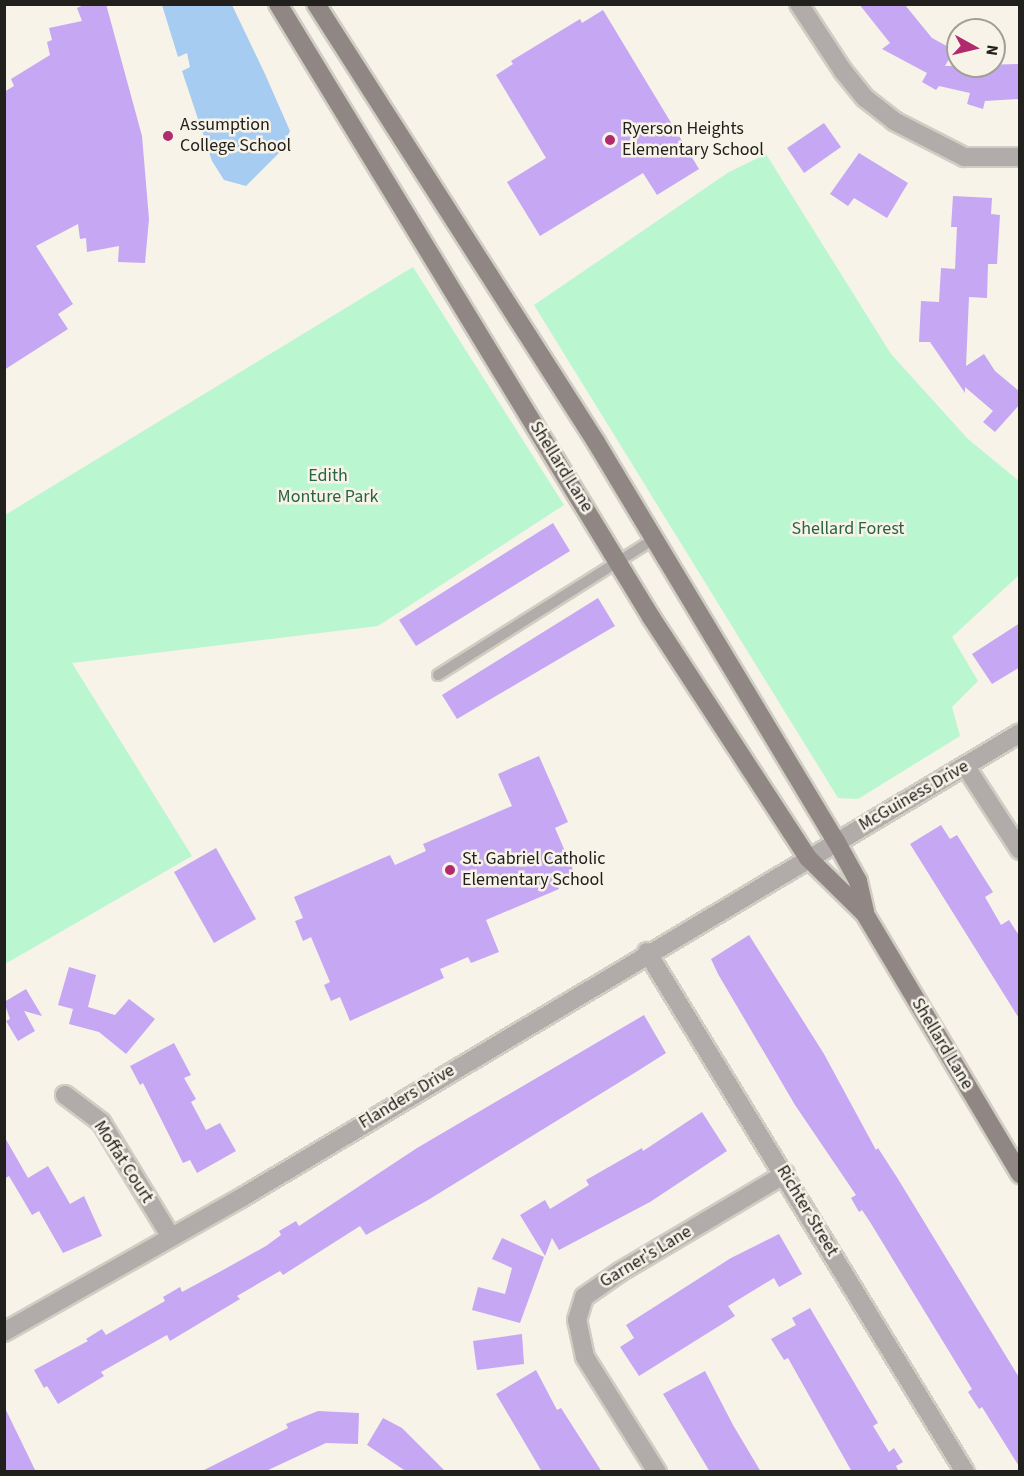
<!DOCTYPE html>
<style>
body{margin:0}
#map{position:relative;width:1024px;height:1476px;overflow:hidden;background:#f7f3e8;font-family:"Source Sans 3",sans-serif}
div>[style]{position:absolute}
.green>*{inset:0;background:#baf6cf}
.water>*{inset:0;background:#a7ccf2}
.building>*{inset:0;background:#c6a7f3}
.roads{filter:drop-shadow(2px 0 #d0cdc3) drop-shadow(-2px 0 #d0cdc3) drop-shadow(0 2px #d0cdc3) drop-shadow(0 -2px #d0cdc3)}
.lane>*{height:10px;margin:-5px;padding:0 5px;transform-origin:5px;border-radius:5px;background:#b1aba9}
.street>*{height:18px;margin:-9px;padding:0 9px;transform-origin:9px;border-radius:9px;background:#b1aba9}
.secondary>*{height:18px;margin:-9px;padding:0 9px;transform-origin:9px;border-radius:9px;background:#908785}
.dots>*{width:16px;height:16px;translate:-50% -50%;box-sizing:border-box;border:3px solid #f7f3e8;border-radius:50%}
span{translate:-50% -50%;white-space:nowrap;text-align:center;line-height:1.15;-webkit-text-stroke:5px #f7f3e8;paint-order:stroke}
.poi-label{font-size:18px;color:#21201c}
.left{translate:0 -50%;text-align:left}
.street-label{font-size:18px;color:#21201c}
.park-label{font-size:18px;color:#286442}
.frame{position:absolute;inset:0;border:6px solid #21201c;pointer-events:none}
.north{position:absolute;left:946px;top:18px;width:60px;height:60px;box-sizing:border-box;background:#f7f3e8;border:2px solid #a19f96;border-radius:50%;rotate:98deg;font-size:16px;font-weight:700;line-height:24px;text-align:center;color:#21201c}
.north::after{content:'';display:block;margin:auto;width:21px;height:27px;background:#b12a6e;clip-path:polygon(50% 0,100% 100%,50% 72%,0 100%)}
</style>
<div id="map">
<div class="green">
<i style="clip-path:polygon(766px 154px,891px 354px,968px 439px,1019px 481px,1019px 575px,952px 637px,978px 681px,952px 707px,960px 736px,858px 799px,838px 798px,534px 305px,729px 172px)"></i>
<i style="clip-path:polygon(413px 267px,564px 505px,378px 626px,72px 663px,192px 856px,5px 964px,5px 515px)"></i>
</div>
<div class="water">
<i style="clip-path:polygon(162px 5px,232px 5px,265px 74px,290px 131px,280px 152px,246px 186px,224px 180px,212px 161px,182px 71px,190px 67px,187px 53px,178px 57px)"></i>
</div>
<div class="building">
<i style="clip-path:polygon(86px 4px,106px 4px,142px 136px,149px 219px,145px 263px,118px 262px,119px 246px,87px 252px,86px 238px,80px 239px,78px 224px,36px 246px,73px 304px,58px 314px,68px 329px,4px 370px,4px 92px,14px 86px,11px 79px,50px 55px,47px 42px,52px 40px,49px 28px,82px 21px,77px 8px)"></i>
<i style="clip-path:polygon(859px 4px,905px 5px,932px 38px,954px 50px,945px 66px,1020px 64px,1020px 99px,985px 101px,983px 109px,967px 104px,970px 93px,939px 86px,936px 90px,922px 82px,927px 73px,882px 49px,890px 43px)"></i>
<i style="clip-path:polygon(603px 10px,699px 169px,657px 195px,643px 173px,540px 236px,507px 182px,546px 158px,496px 75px,513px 64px,511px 61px,580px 19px,582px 23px)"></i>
<i style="clip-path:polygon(824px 123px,841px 147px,804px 173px,787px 148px)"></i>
<i style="clip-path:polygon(859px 153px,908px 183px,887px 218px,854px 198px,848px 206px,830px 194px)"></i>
<i style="clip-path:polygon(953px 196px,992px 198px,991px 214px,1000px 215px,997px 264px,988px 264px,987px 298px,969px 297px,966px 366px,984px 354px,995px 371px,1020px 392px,1020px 404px,995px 432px,983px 422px,993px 411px,965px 387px,965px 393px,930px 342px,919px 342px,921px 301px,939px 302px,941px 268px,955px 269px,957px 227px,951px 227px)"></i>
<i style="clip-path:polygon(553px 523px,570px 551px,416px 646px,399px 620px)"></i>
<i style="clip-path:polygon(598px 598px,615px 626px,457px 719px,442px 695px)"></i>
<i style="clip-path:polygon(1020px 623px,1020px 667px,992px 684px,972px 654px)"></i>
<i style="clip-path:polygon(539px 756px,568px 822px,555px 828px,574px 872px,555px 879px,559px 889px,486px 920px,499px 952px,471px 963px,468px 957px,440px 969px,444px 978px,350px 1021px,340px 997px,331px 1001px,324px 985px,330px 982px,311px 937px,303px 941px,295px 921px,303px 918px,294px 897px,390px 855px,395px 865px,426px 851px,423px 844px,512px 806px,498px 774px)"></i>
<i style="clip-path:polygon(941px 825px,950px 839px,957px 835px,984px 878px,993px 892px,985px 897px,1001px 925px,1009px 920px,1020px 937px,1020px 1020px,910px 844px)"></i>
<i style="clip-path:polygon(216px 848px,256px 919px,214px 943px,174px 872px)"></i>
<i style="clip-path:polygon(749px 935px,824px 1054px,876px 1150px,878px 1148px,898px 1179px,1020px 1379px,1020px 1468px,982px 1407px,979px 1409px,968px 1392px,972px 1389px,870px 1222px,862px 1210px,859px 1212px,851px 1198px,856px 1195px,795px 1105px,718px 974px,711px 959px)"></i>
<i style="clip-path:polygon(69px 967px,96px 975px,88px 1007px,115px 1015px,129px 999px,155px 1019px,126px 1054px,99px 1032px,69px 1024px,73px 1009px,58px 1005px)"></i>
<i style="clip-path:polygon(26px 989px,42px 1016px,24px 1011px,35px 1031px,18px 1041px,6px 1021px,10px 1019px,4px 1002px)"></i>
<i style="clip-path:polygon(644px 1015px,666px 1053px,636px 1072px,428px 1200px,366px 1235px,360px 1226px,283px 1275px,280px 1271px,237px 1296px,240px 1299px,170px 1341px,167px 1335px,101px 1372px,104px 1376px,58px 1404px,47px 1386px,44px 1388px,34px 1370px,88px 1341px,86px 1339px,102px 1329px,106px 1335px,165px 1301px,163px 1297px,180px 1287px,182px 1292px,223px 1270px,266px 1246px,281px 1235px,279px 1231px,296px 1221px,299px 1226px,417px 1148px)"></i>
<i style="clip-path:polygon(174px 1043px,191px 1075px,184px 1078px,196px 1099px,191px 1102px,206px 1130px,220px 1123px,236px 1151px,197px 1173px,190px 1160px,183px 1163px,143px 1083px,140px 1085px,130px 1066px)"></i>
<i style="clip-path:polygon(702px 1112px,727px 1151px,650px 1202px,559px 1250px,552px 1238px,545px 1256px,520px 1215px,545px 1200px,550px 1209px,589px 1185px,586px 1180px,642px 1148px,643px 1151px)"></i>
<i style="clip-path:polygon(4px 1136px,28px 1178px,48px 1166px,70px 1204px,84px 1196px,102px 1236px,63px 1253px,39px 1211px,32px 1215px,9px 1176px,4px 1179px)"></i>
<i style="clip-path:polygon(779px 1234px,802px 1274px,779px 1287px,774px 1278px,728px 1306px,735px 1316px,639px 1376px,620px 1347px,634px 1338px,626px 1325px,731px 1258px)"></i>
<i style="clip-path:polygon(502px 1238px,544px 1257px,520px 1323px,472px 1310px,478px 1287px,505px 1294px,512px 1268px,492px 1259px)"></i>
<i style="clip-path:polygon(810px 1308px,878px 1423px,873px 1426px,889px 1452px,894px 1448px,903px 1462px,896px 1466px,899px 1472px,852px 1472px,788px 1358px,784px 1360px,771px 1339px,796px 1325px,792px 1318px)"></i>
<i style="clip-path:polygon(522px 1334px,524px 1364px,477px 1370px,473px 1341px)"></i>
<i style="clip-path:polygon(536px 1370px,557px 1410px,561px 1408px,602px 1472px,542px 1472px,496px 1394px)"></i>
<i style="clip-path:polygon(705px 1371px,733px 1425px,761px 1472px,710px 1472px,663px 1394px)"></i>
<i style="clip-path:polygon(4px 1406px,36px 1472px,4px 1472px)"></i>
<i style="clip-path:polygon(318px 1411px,359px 1413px,358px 1444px,326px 1443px,264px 1472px,200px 1472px,288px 1428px,286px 1424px)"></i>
<i style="clip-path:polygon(383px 1418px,402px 1428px,446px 1472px,407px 1472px,367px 1445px)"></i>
</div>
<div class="roads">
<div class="lane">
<i style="left:438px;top:675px;width:255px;rotate:-32.2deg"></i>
</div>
<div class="street">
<i style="left:799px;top:4px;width:80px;rotate:56.7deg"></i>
<i style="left:843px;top:71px;width:35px;rotate:51deg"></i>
<i style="left:865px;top:98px;width:37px;rotate:38deg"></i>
<i style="left:894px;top:121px;width:79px;rotate:27.2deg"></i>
<i style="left:964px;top:157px;width:56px"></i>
<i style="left:966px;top:767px;width:99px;rotate:57deg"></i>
<i style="left:647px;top:952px;width:610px;rotate:58.55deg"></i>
<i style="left:65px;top:1095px;width:45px;rotate:36.9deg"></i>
<i style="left:101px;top:1122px;width:135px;rotate:58.7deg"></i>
<i style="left:4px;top:1332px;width:272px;rotate:-29.5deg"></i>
<i style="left:241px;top:1198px;width:907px;rotate:-30.83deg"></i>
<i style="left:657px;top:1472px;width:136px;rotate:-122.1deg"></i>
<i style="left:585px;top:1357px;width:38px;rotate:-102deg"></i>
<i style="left:577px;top:1320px;width:24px;rotate:-73deg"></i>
<i style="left:584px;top:1297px;width:44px;rotate:-34.8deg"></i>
<i style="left:620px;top:1272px;width:192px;rotate:-30.7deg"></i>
</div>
<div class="secondary">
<i style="left:278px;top:4px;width:718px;rotate:58.68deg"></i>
<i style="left:651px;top:617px;width:288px;rotate:56.9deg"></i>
<i style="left:808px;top:858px;width:80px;rotate:44.5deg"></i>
<i style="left:865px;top:914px;width:303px;rotate:59.2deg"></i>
<i style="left:316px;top:4px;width:520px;rotate:57.41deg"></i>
<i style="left:596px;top:442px;width:466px;rotate:59deg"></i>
<i style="left:836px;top:841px;width:46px;rotate:61.2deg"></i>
<i style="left:858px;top:881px;width:32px;rotate:77deg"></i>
</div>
</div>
<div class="dots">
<i style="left:168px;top:136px;background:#b12a6e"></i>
<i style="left:610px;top:140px;background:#b12a6e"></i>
<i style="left:450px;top:870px;background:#b12a6e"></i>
</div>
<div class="poi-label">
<span class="left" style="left:180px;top:136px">Assumption<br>College School</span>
<span class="left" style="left:622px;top:140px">Ryerson Heights<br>Elementary School</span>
<span class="left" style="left:462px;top:870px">St. Gabriel Catholic<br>Elementary School</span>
</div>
<div class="street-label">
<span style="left:561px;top:467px;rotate:58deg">Shellard Lane</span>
<span style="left:914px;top:796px;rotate:-30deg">McGuiness Drive</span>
<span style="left:942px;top:1044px;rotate:59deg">Shellard Lane</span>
<span style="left:407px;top:1097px;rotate:-31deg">Flanders Drive</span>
<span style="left:123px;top:1162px;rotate:57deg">Moffat Court</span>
<span style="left:807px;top:1211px;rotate:59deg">Richter Street</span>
<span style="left:646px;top:1257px;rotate:-31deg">Garner's Lane</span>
</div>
<div class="park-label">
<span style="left:328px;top:487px">Edith<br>Monture Park</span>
<span style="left:848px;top:529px">Shellard Forest</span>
</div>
<div class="frame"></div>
<div class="north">N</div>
</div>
